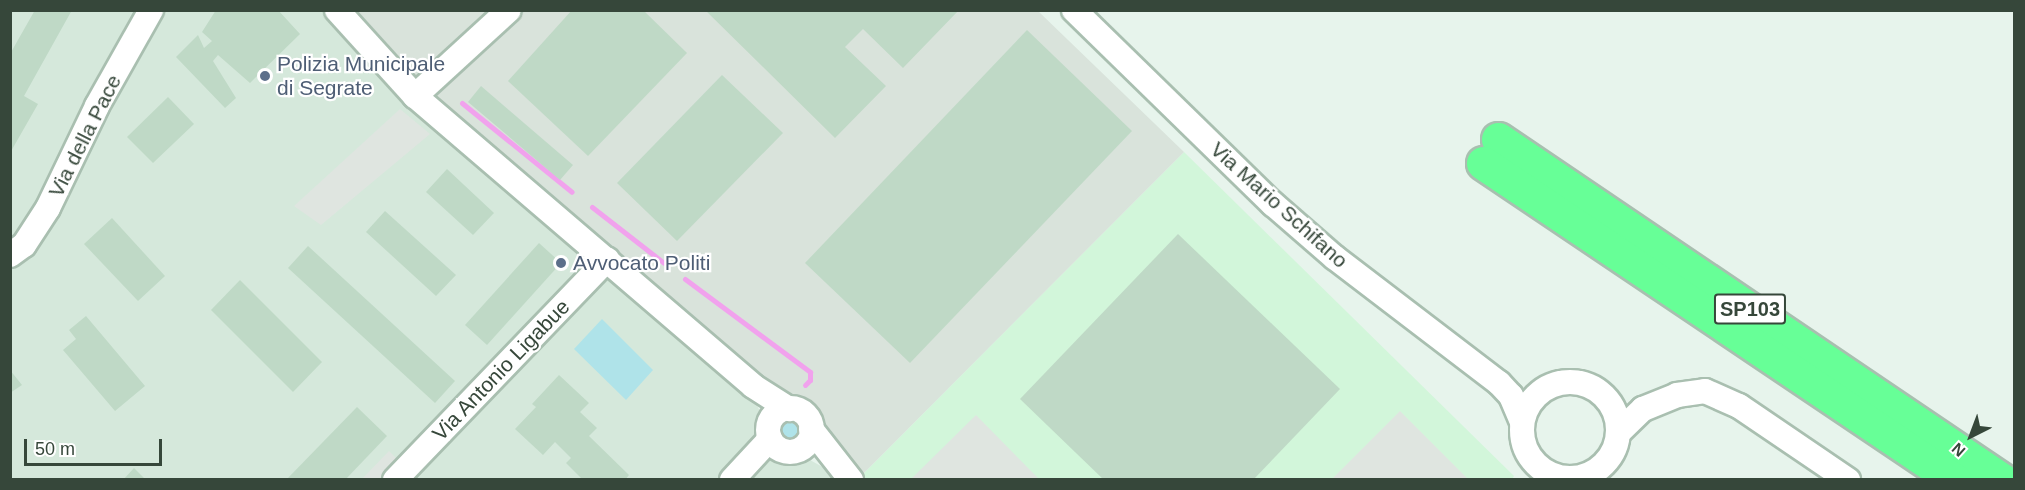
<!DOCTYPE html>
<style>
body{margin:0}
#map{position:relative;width:2025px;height:490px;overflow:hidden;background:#e7f4ec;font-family:Arial,sans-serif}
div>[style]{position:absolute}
.residential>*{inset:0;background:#d5e8db}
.commercial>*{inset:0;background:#d2f6da}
.industrial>*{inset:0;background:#d9e3db}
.green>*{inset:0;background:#afe3e9}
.round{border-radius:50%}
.parking>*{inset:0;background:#dfe5e0}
.stream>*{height:5px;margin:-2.5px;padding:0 2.5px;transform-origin:2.5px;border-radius:2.5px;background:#f1a2ed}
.building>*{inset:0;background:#bfd9c6}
.roads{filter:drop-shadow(2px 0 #a9bfb0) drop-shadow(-2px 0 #a9bfb0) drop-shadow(0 2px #a9bfb0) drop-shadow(0 -2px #a9bfb0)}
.minor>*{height:24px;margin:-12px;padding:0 12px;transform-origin:12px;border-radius:12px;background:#fff}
.minor>.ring{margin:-12px;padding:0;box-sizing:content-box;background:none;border:24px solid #fff;border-radius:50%}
.highway>*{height:33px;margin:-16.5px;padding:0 16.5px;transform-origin:16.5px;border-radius:16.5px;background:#67ff97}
.dots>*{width:16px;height:16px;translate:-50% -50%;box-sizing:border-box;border:3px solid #fff;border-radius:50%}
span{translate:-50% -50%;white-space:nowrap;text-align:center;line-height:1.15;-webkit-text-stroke:4.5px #fff;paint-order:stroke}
.shield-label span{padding:2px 4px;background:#fff;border:2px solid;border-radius:4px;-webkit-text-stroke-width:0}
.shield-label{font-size:20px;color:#36473a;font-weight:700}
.service-label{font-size:21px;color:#4e5e75}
.left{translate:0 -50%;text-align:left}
.street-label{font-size:21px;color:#36473a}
.frame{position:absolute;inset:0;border:12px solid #36473a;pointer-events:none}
.north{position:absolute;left:1941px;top:406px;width:60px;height:60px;-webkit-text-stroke:4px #fff;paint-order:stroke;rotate:222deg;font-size:16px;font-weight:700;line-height:24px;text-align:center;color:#36473a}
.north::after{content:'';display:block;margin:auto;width:21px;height:27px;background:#36473a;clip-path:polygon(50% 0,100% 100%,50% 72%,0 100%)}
.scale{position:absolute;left:24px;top:439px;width:138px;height:27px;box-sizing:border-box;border:3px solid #36473a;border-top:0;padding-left:8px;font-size:18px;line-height:21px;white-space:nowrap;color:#36473a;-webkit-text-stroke:4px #fff;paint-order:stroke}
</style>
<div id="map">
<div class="residential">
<i style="clip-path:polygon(10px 11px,328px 11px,748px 388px,764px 419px,764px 437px,769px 445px,789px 457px,801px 455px,844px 479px,11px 479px)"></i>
</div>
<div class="commercial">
<i style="clip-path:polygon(1184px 152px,1514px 476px,1512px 480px,858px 479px)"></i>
</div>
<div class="industrial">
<i style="clip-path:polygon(345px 11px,1038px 11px,1184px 152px,858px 479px,816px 427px,812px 415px,791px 402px,423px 96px)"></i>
</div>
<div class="green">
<i style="clip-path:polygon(602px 319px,653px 370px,626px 400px,574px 349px)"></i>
<i class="round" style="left:775px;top:416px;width:30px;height:30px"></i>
</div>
<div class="parking">
<i style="clip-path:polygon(400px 109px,430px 134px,321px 225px,294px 206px)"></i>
<i style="clip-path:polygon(1400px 411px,1468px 479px,1332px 479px)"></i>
<i style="clip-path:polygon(976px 415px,1039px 479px,911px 479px)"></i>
<i style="clip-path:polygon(389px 451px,398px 460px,379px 479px,361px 480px)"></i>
</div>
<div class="stream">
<i style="left:462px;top:103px;width:141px;rotate:39deg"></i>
<i style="left:592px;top:207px;width:91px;rotate:37.9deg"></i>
<i style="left:685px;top:279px;width:156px;rotate:36.6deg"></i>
<i style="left:810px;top:372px;width:8px;rotate:90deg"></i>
<i style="left:810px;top:380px;width:7px;rotate:135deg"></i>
</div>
<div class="building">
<i style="clip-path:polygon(35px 10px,72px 10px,24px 96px,38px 104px,10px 153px,10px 54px)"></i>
<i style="clip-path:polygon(216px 10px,278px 10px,300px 34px,250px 83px,218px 55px,213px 61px,236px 98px,225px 108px,176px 57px,198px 35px,204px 48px,212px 41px,202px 32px)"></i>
<i style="clip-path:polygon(572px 10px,643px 10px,687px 53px,588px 156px,508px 81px)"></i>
<i style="clip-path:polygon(705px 10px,959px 10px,903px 68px,863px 29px,845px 47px,886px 86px,835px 138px)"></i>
<i style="clip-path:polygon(1027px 30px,1132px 131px,910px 363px,805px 263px)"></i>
<i style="clip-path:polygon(722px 75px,783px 133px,677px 241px,617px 183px)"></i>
<i style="clip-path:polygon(481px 86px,573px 165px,560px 180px,468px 102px)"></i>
<i style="clip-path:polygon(168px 97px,194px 124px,153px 163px,127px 137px)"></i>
<i style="clip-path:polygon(447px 169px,494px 213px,473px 235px,426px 192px)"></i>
<i style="clip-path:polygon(385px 211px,456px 275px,436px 296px,366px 232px)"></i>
<i style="clip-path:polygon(112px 218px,165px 276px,138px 301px,84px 244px)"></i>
<i style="clip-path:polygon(1178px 234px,1340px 389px,1253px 480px,1104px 480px,1020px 399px)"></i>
<i style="clip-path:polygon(539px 243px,561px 263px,487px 345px,465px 325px)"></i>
<i style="clip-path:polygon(308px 246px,455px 381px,435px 403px,288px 268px)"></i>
<i style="clip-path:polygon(240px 280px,322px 362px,293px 392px,211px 310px)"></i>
<i style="clip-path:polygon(86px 316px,145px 386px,115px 411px,63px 350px,76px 339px,69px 330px)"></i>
<i style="clip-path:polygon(10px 370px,22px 385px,10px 393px)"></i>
<i style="clip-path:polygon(559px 375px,589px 403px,580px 412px,597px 428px,589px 436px,629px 475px,625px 480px,583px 480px,566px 463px,571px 458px,555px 442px,543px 455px,515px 429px,536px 407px,532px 404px)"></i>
<i style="clip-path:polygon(357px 407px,387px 436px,345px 480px,286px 480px)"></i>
<i style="clip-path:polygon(134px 468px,146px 480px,123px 480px)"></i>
</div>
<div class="roads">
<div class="minor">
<i style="left:337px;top:10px;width:116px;rotate:47.8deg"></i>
<i style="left:415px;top:96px;width:445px;rotate:40.6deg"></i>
<i style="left:753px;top:386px;width:43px;rotate:32.6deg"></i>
<i style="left:1074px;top:10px;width:278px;rotate:44.3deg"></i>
<i style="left:1273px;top:204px;width:81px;rotate:41deg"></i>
<i style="left:1334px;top:257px;width:208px;rotate:37.4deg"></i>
<i style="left:1499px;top:383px;width:18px;rotate:47deg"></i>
<i style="left:1511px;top:396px;width:28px;rotate:67deg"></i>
<i style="left:415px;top:96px;width:127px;rotate:-42.5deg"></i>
<i style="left:10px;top:255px;width:17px;rotate:-36deg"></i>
<i style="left:24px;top:245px;width:44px;rotate:-57deg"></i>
<i style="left:48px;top:208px;width:113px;rotate:-64.3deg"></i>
<i style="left:97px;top:106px;width:110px;rotate:-60.6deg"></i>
<i class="ring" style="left:1522px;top:382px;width:72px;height:72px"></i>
<i class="ring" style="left:768px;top:408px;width:20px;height:20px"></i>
<i style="left:811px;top:429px;width:65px;rotate:51.9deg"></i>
<i style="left:1618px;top:433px;width:35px;rotate:-44deg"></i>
<i style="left:1643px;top:409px;width:37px;rotate:-22deg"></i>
<i style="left:1677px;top:395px;width:28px;rotate:-8deg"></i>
<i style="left:1705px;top:391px;width:37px;rotate:24deg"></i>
<i style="left:1739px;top:406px;width:132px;rotate:34.2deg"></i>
<i style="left:395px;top:480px;width:306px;rotate:-46.1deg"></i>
<i style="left:732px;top:480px;width:56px;rotate:-47.2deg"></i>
</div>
<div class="highway">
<i style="left:1498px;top:139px;width:609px;rotate:34.08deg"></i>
<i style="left:1483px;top:163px;width:568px;rotate:33.94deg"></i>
</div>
</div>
<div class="dots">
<i style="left:265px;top:76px;background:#5c6f8a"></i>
<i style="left:561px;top:263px;background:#5c6f8a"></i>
</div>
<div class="shield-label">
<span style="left:1750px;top:309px">SP103</span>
</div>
<div class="service-label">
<span class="left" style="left:277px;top:76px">Polizia Municipale<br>di Segrate</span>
<span class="left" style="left:573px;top:263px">Avvocato Politi</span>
</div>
<div class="street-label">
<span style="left:85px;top:136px;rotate:-63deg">Via della Pace</span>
<span style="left:1279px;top:205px;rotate:42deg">Via Mario Schifano</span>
<span style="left:501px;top:370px;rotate:-46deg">Via Antonio Ligabue</span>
</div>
<div class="frame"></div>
<div class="north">N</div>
<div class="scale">50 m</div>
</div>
